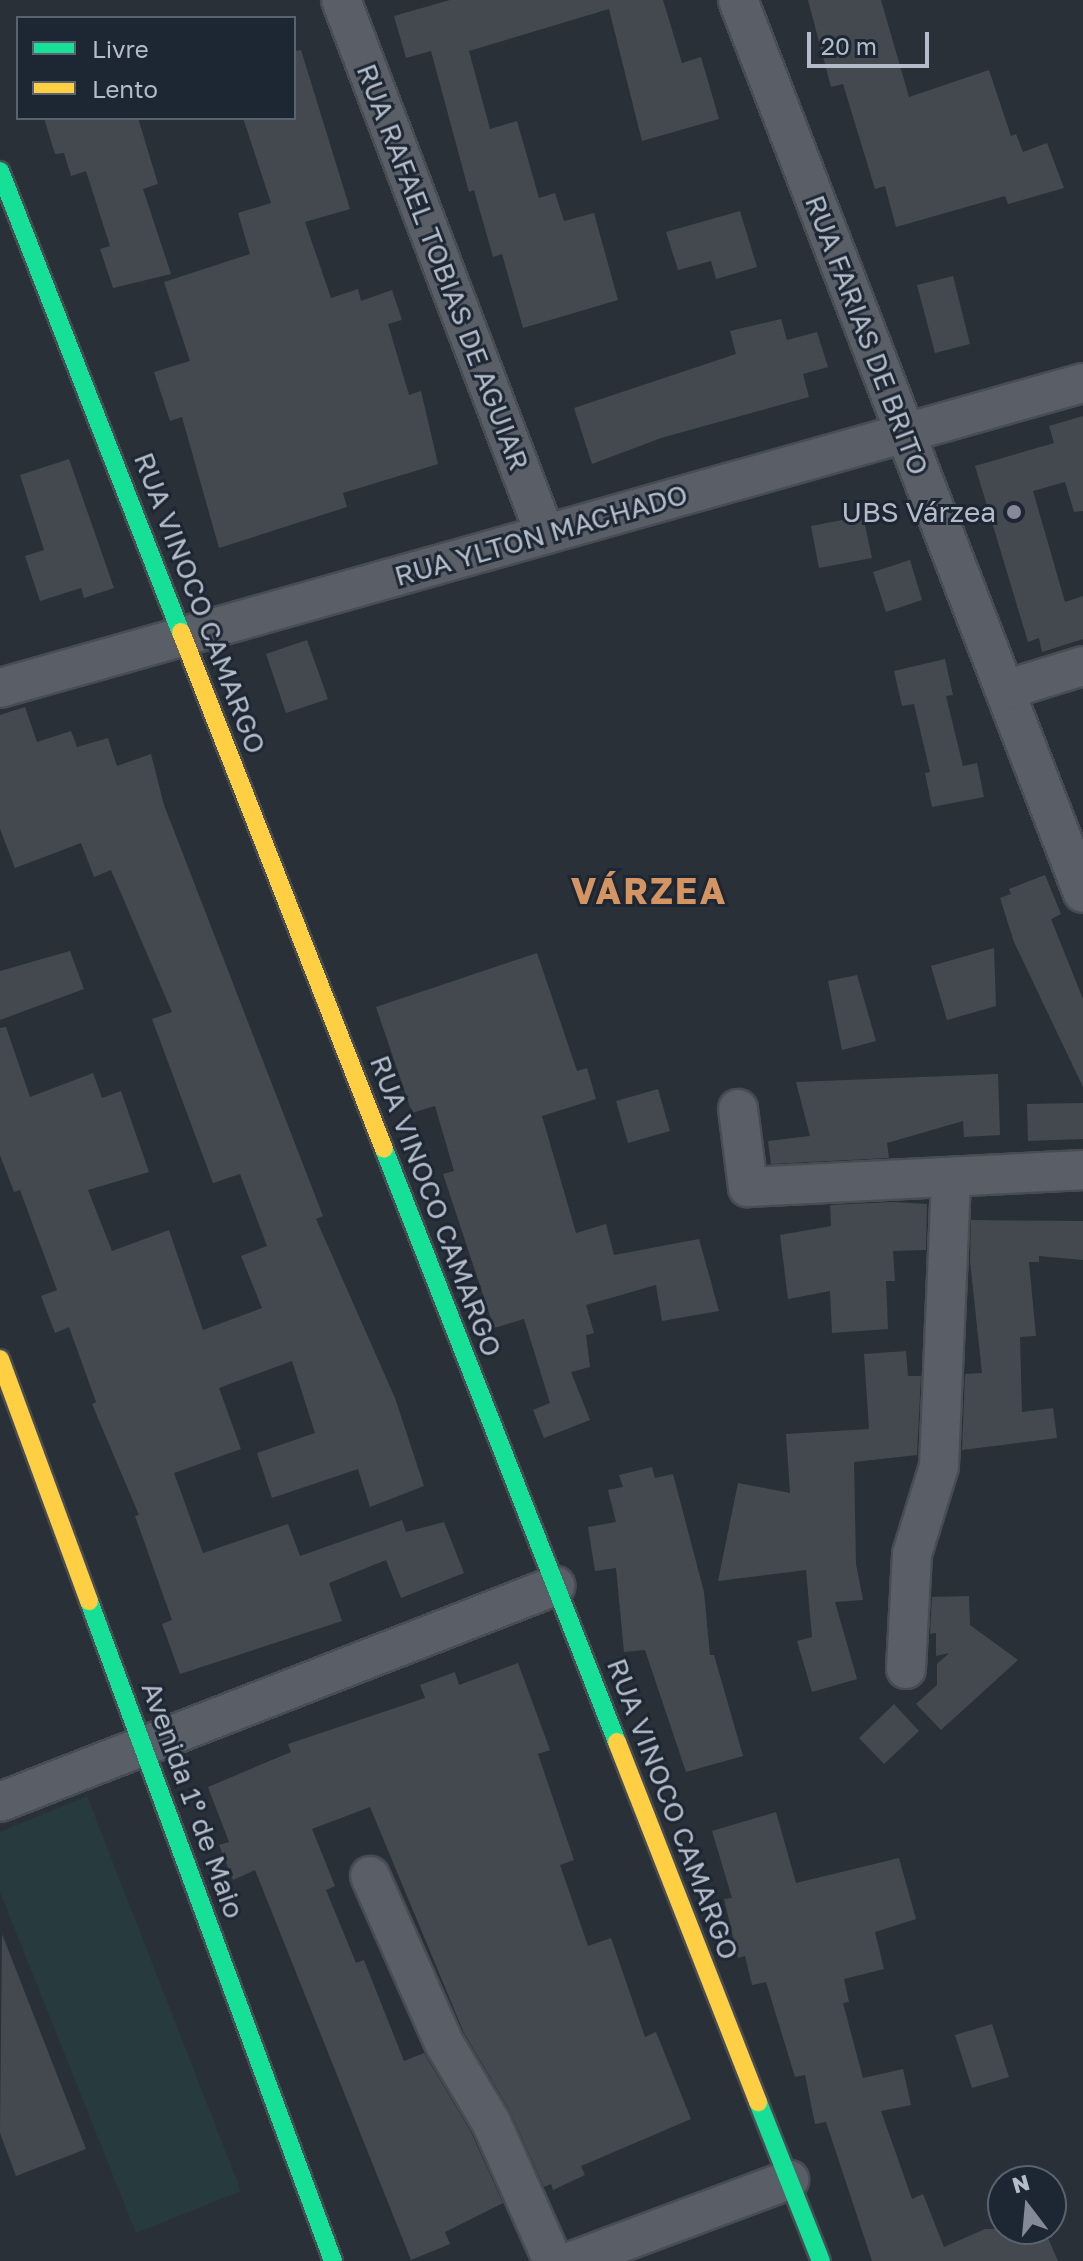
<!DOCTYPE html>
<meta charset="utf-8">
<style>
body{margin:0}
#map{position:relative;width:1083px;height:2261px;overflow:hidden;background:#2a3038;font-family:"Golos Text",sans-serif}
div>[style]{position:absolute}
.green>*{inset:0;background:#273a3e}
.building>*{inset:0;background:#444950}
.roads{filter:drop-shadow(2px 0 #484c53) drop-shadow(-2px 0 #484c53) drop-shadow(0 2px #484c53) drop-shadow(0 -2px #484c53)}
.street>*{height:38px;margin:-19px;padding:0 19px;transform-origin:19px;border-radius:19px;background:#5a5e66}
.fast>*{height:18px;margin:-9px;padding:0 9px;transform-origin:9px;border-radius:9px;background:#16e098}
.slow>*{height:18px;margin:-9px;padding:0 9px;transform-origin:9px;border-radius:9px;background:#ffcf43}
.dots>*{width:22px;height:22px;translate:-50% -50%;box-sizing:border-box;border:4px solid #1d2633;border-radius:50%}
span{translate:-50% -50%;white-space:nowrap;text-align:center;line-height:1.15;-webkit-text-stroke:6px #1d2633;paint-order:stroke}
.street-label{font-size:28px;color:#b4bcc9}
.poi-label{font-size:28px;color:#b4bcc9}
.right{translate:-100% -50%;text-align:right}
.district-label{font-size:36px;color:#d59563;font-weight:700;letter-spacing:2px}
.legend{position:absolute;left:16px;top:16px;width:280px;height:104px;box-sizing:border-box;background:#1d2633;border:2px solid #59626f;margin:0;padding:10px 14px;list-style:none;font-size:24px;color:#b4bcc9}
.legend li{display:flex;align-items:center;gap:16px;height:40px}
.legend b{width:40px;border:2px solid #59626f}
.north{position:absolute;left:987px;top:2165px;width:80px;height:80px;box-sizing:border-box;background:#1d2633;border:2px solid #59626f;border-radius:50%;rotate:344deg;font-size:22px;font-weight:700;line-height:32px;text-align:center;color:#b4bcc9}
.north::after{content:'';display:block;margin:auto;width:28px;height:36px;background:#848b96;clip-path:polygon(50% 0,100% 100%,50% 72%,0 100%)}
.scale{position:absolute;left:807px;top:32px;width:122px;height:36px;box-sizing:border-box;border:4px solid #b4bcc9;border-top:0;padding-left:10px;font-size:24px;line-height:28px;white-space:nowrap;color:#b4bcc9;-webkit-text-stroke:6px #1d2633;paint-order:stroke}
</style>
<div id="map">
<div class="green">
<i style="clip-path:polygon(87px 1796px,241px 2191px,136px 2233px,0 1892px,0 1832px)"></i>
</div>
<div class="building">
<i style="clip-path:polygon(450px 0,663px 0,682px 63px,701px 57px,719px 119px,642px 141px,609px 9px,469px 51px,490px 129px,517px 121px,539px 198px,555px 193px,564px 221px,594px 213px,618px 300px,523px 328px,502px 254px,493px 257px,474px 190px,469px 192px,431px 51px,406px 58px,394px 16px)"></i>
<i style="clip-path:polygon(808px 0,881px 0,909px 97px,989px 70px,1011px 136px,1016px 134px,1023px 152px,1047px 143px,1064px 188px,1008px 204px,1005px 196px,896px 227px,885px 186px,875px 189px,843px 84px,831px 87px)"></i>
<i style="clip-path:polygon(301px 50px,350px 209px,305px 222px,331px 298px,358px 289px,361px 301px,392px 290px,402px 320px,388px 324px,409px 395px,421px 391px,438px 464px,343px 493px,347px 507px,219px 548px,182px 417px,170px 421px,154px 372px,190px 361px,164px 282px,250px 254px,238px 213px,271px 203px,243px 118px,294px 118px,294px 51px)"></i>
<i style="clip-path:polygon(44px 118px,138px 118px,158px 184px,143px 189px,171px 274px,113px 288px,100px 249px,110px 246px,86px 171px,71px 176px,64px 153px,55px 154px)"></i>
<i style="clip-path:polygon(740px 211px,757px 267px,716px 279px,711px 261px,678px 270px,666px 232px)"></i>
<i style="clip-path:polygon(953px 276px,970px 344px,935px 353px,917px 285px)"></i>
<i style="clip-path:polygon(781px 319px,787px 340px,817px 332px,828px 367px,803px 374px,809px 397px,661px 438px,592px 464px,574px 408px,736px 354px,730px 331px)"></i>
<i style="clip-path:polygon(1083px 416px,1083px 511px,1074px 512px,1065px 482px,1033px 491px,1065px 602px,1083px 596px,1083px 639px,1042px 652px,1039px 638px,1028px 642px,975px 466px,1054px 443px,1049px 426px)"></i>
<i style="clip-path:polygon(69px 459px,114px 588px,84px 598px,81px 588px,40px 601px,25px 556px,44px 550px,20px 475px)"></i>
<i style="clip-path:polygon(863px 516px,872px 558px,819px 568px,811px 526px)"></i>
<i style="clip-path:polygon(910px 560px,922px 600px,886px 612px,873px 572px)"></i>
<i style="clip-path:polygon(307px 640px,328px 699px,286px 713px,266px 654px)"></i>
<i style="clip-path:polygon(945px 659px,953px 695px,946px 696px,963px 766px,977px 763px,984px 797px,932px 807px,925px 773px,930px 772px,914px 704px,902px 706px,894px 671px)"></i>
<i style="clip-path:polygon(25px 707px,37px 742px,71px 731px,77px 747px,108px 738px,117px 766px,151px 754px,164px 805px,323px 1216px,316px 1219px,395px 1398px,424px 1486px,370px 1507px,358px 1469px,272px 1498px,257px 1453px,315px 1433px,292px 1361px,219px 1388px,241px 1449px,174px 1473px,203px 1553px,288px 1524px,300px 1556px,402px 1520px,406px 1532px,444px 1522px,464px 1573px,401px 1598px,386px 1560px,329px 1583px,342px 1621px,180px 1674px,162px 1624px,172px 1620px,135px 1516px,139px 1515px,92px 1404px,96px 1402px,69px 1327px,55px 1333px,41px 1296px,57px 1290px,20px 1190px,14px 1192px,0 1155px,0 1028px,6px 1027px,30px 1097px,93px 1073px,102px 1098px,121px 1091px,149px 1172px,88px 1190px,112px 1251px,169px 1230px,203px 1330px,262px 1308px,241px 1256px,267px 1246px,240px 1174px,213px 1183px,152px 1019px,172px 1012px,111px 870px,94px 877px,81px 843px,15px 868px,0 829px,0 715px)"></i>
<i style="clip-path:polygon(1045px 875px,1061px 914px,1051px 919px,1083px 999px,1083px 1087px,1014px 942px,1000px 898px,1011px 894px,1009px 889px)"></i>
<i style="clip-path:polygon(994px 948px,996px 1006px,947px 1020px,931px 966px)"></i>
<i style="clip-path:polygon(70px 951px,84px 989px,0 1020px,0 971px)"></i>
<i style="clip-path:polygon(537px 953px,577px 1071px,587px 1068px,596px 1099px,542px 1116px,576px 1233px,606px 1224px,614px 1255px,699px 1239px,719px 1311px,662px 1321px,656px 1285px,586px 1305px,594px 1333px,586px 1335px,590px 1367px,571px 1372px,590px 1420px,544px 1438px,533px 1410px,550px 1403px,524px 1319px,494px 1328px,443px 1174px,454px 1171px,435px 1106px,412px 1113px,376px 1007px)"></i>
<i style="clip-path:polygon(857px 975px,876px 1041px,842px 1050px,828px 981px)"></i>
<i style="clip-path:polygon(998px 1074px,1000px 1135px,964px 1137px,963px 1121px,887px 1143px,889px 1158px,771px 1164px,768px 1141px,810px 1136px,796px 1082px)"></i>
<i style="clip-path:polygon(658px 1089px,670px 1131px,628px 1143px,616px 1101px)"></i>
<i style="clip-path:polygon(1083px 1103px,1083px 1139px,1028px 1141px,1027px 1104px)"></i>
<i style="clip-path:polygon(893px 1202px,927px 1204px,926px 1250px,893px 1251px,895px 1281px,886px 1281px,888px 1329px,832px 1333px,830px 1291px,788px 1299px,780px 1235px,831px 1226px,830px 1205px)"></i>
<i style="clip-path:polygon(971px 1220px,1083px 1221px,1083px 1260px,1039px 1256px,1039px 1262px,1029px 1262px,1036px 1336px,1020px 1337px,1022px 1412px,1053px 1408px,1057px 1438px,962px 1450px,965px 1374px,982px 1373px,970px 1261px)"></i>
<i style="clip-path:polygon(906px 1351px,908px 1376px,921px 1376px,917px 1455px,854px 1462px,856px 1564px,863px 1600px,835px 1602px,857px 1679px,812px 1692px,797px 1641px,812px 1637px,806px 1570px,718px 1581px,738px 1483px,790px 1493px,786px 1434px,869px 1429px,864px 1354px)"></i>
<i style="clip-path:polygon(652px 1467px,655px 1478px,673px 1474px,704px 1592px,710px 1655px,714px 1655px,743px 1756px,686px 1772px,645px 1650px,624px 1652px,616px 1568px,595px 1571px,588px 1527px,616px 1522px,608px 1490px,623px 1487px,619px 1475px)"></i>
<i style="clip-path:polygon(969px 1596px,970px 1625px,1018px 1660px,941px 1730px,916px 1704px,937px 1685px,937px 1664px,949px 1653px,936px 1656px,936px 1633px,930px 1634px,932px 1597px)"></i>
<i style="clip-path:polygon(518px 1663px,550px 1750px,538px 1754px,574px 1860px,560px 1865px,588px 1946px,611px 1938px,645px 2037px,656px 2032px,691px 2119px,581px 2166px,585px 2175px,553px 2190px,551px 2184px,544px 2187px,510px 2111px,464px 2033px,370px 1807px,312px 1829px,335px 1886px,326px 1890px,356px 1963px,364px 1960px,404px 2061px,424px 2053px,471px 2132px,503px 2203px,445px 2232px,450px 2244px,411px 2260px,255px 1870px,233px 1880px,219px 1845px,229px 1842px,208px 1787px,291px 1752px,288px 1744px,425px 1698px,420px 1685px,455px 1672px,459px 1685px)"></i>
<i style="clip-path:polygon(894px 1704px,919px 1731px,884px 1764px,859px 1738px)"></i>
<i style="clip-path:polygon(776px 1812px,796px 1883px,899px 1858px,916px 1919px,875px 1932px,884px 1969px,844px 1979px,849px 2002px,843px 2003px,863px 2078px,903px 2069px,911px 2105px,881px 2111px,912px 2199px,923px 2194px,944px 2247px,985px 2229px,1044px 2229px,1058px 2261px,872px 2261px,826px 2122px,815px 2124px,805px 2075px,795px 2077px,766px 1982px,752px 1985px,745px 1956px,738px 1958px,724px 1899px,732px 1898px,712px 1831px)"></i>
<i style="clip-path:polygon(2px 1934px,86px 2149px,16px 2176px,0 2133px)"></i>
<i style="clip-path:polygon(992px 2024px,1009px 2077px,972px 2088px,955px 2035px)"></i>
</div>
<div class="roads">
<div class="street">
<i style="left:341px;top:0;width:572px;rotate:69.09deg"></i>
<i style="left:738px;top:0;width:957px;rotate:68.88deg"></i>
<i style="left:0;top:688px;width:1125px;rotate:-15.73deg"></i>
<i style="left:1005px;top:690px;width:82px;rotate:-17.1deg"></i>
<i style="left:738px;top:1109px;width:79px;rotate:82.7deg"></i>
<i style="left:748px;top:1187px;width:335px;rotate:-2.9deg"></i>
<i style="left:906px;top:1669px;width:115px;rotate:-87deg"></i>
<i style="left:912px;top:1554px;width:92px;rotate:-72.9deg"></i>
<i style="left:939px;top:1466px;width:289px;rotate:-87.6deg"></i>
<i style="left:0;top:1802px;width:596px;rotate:-21.27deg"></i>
<i style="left:370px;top:1876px;width:183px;rotate:66.1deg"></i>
<i style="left:444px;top:2043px;width:92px;rotate:59.3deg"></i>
<i style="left:491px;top:2122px;width:152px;rotate:66deg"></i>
<i style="left:572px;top:2261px;width:232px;rotate:-20.5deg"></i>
</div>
<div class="fast">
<i style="left:0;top:171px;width:495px;rotate:68.6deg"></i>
<i style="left:384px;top:1149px;width:637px;rotate:68.55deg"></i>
<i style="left:89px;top:1601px;width:704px;rotate:69.71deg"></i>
<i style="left:758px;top:2102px;width:171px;rotate:68.4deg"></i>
</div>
<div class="slow">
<i style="left:181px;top:632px;width:555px;rotate:68.56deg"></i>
<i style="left:0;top:1359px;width:258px;rotate:69.8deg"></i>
<i style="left:617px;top:1742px;width:387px;rotate:68.6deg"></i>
</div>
</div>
<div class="dots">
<i style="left:1014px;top:512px;background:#848b96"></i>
</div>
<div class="street-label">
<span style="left:443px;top:267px;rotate:69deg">RUA RAFAEL TOBIAS DE AGUIAR</span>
<span style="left:867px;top:335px;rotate:69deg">RUA FARIAS DE BRITO</span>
<span style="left:541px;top:535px;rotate:-16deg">RUA YLTON MACHADO</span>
<span style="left:200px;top:603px;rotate:69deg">RUA VINOCO CAMARGO</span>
<span style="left:436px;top:1206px;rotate:69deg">RUA VINOCO CAMARGO</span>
<span style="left:193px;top:1800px;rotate:70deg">Avenida 1º de Maio</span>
<span style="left:673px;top:1809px;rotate:69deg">RUA VINOCO CAMARGO</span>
</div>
<div class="poi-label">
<span class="right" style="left:996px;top:512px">UBS Várzea</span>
</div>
<div class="district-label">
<span style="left:649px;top:891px">VÁRZEA</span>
</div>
<ul class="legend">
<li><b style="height:10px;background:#16e098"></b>Livre</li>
<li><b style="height:10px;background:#ffcf43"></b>Lento</li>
</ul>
<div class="north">N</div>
<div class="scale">20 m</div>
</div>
